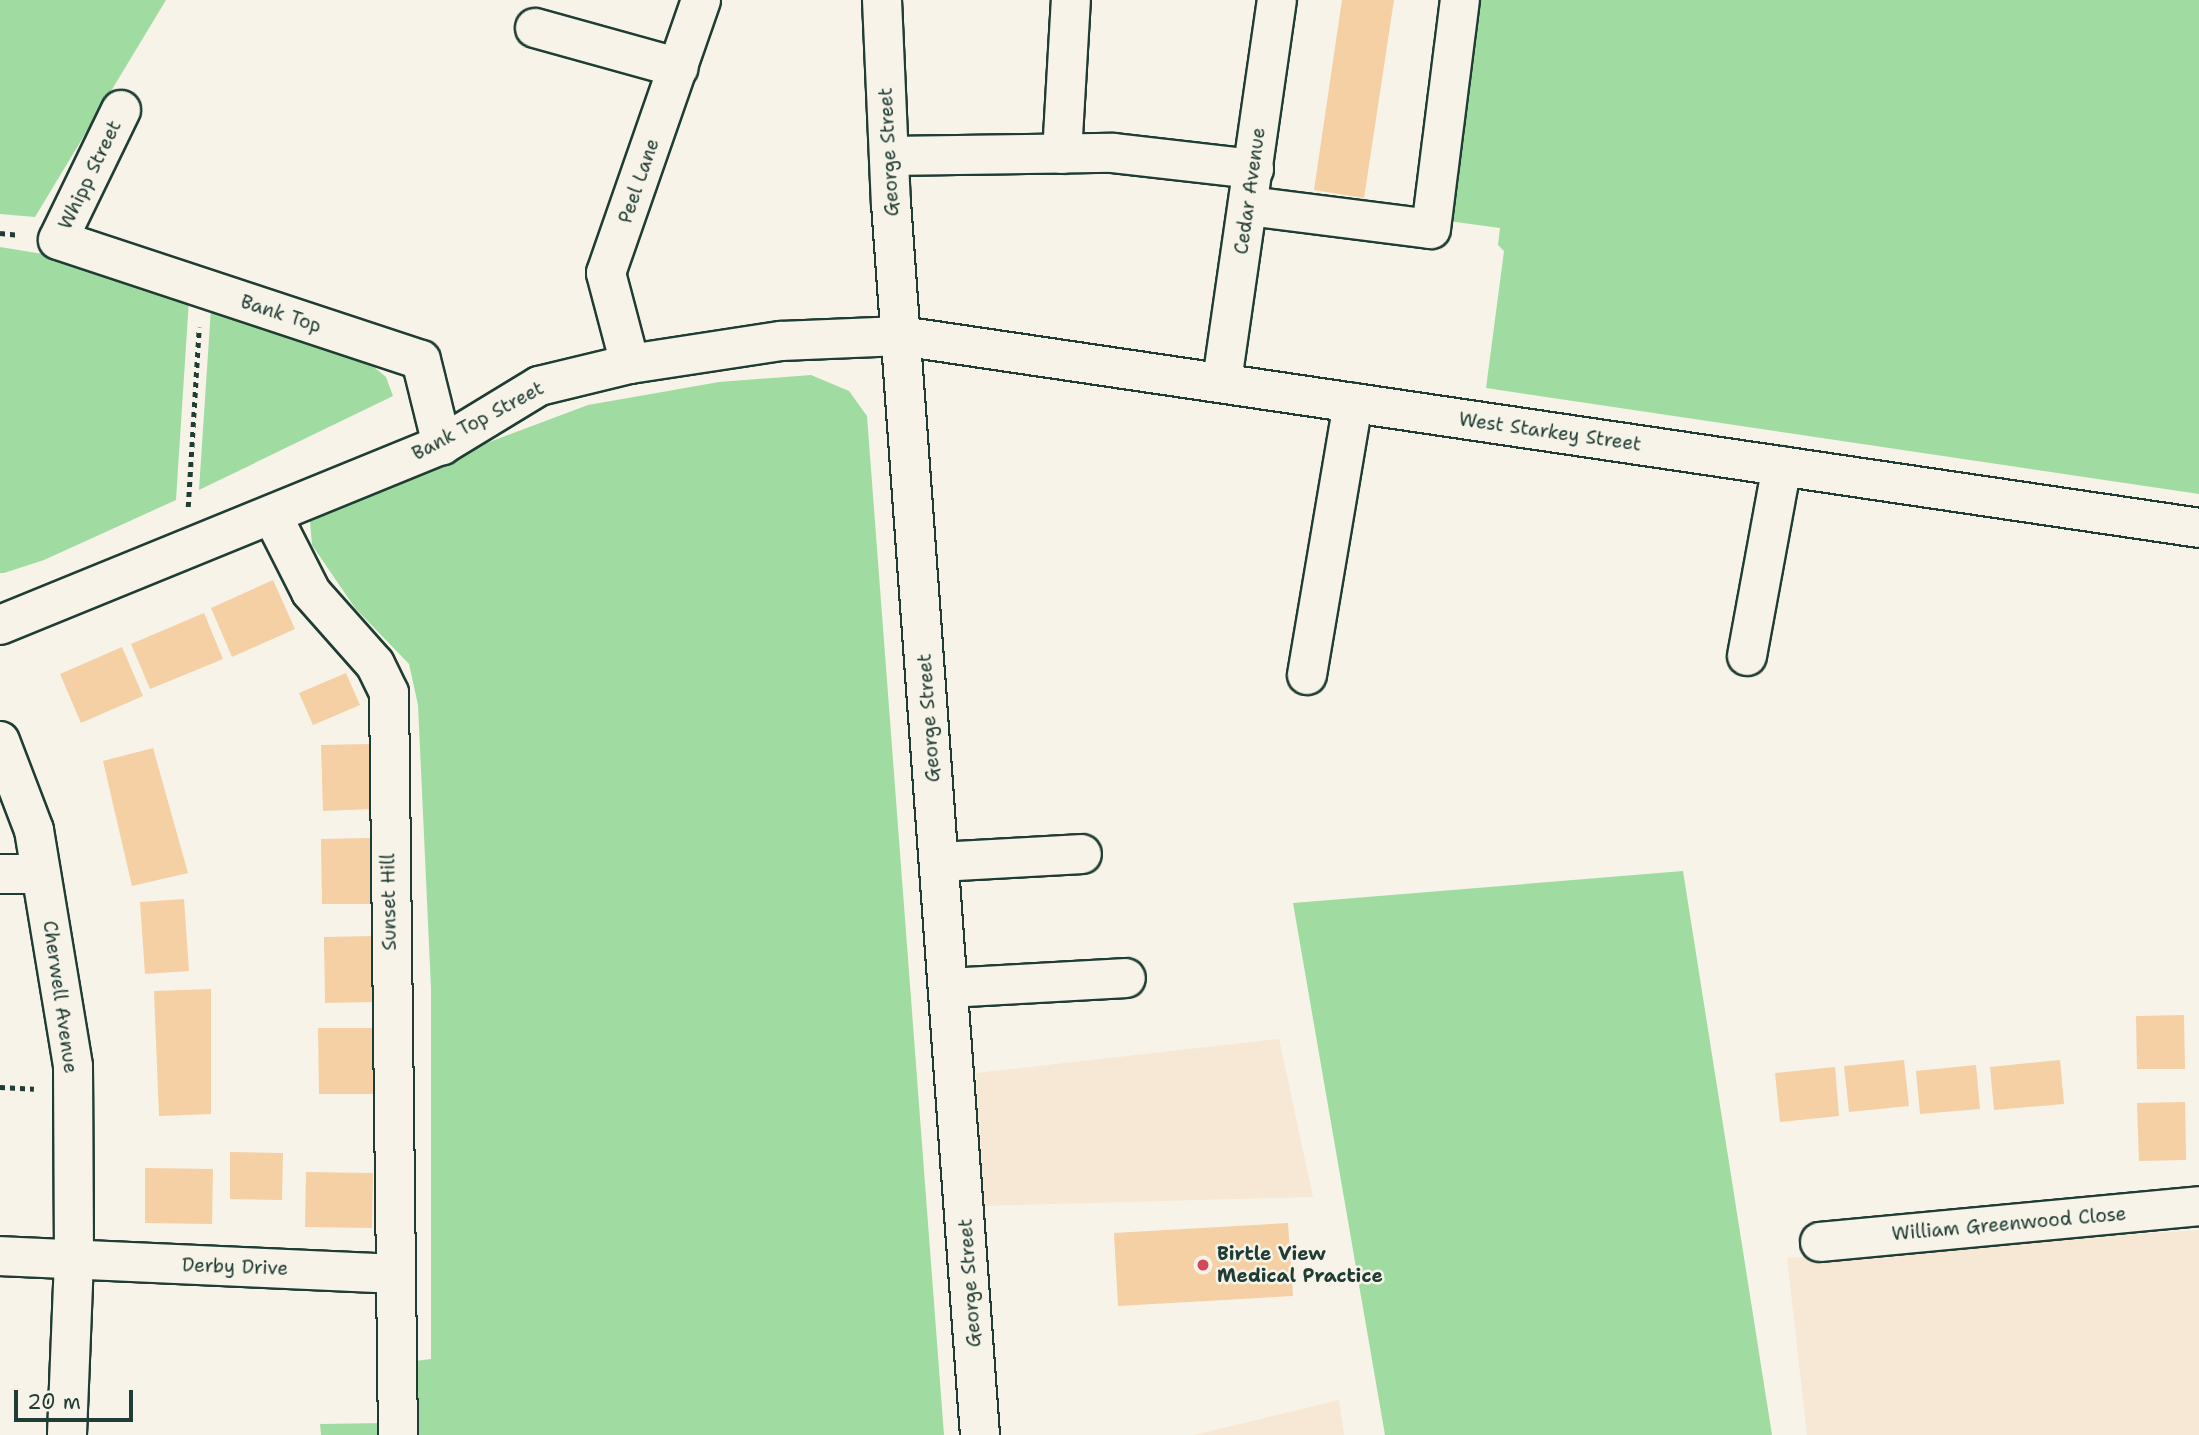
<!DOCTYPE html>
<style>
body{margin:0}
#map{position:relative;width:2199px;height:1435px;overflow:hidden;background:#f7f3e8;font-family:"Shantell Sans",sans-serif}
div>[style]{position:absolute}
.built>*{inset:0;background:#f6e8d4}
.green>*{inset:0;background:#a0dca2}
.building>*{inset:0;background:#f4d0a4}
.path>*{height:4.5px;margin-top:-2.25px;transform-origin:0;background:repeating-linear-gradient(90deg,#1f3d34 0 5px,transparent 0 10px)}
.roads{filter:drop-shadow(2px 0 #1f3d34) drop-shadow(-2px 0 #1f3d34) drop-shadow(0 2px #1f3d34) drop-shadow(0 -2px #1f3d34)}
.minor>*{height:38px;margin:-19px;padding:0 19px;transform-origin:19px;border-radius:19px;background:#f7f3e8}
.dots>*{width:19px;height:19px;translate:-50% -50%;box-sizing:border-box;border:4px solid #f7f3e8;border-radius:50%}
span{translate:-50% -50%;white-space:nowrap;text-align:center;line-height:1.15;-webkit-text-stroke:5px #f7f3e8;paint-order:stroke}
.street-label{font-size:19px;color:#1f3d34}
.poi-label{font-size:19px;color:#1f3d34;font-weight:700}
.left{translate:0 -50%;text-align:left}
.scale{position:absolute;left:14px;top:1390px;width:119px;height:32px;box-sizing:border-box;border:4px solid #1f3d34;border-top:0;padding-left:9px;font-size:21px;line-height:24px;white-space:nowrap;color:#1f3d34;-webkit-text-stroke:5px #f7f3e8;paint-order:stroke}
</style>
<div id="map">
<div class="built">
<i style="clip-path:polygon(1279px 1039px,1313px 1197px,984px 1206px,976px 1073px)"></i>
<i style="clip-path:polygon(2199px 1230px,2199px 1435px,1807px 1435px,1787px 1258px)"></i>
<i style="clip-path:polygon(1339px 1400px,1344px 1435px,1194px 1435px)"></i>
</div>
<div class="green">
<i style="clip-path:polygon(0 0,166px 0,35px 217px,0 214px)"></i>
<i style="clip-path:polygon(1466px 0,2199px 0,2199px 494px,1486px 388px,1504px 251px,1498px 245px,1500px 228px,1448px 221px)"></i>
<i style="clip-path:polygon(0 247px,55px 256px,189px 299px,176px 500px,44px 560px,4px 573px,0 573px)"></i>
<i style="clip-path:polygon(211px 308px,363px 358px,386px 377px,393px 396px,199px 490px)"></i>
<i style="clip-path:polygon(811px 375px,849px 391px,867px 416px,944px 1435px,321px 1435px,320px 1424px,384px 1423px,383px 1365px,431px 1359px,431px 988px,418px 705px,409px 664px,355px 608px,312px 545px,309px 510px,588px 405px,719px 382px)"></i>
<i style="clip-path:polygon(1683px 871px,1772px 1435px,1385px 1435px,1293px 903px)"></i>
</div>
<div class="building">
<i style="clip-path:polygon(1342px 0,1394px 0,1364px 198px,1314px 190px)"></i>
<i style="clip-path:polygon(273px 580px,295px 629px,232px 657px,211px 608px)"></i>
<i style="clip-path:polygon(204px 613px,223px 659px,150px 689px,131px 644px)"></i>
<i style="clip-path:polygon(122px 647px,143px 696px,81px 723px,60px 674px)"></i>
<i style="clip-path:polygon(346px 673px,360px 705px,313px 725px,299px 693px)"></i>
<i style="clip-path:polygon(372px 744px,373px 809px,323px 811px,321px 745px)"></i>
<i style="clip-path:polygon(153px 748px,188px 873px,132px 886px,103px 761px)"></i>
<i style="clip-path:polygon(371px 838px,373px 904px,322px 904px,321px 839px)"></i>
<i style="clip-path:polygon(184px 899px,189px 971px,145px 974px,140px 902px)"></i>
<i style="clip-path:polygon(374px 936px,375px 1002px,325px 1003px,324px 937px)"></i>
<i style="clip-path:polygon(211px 989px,211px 1114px,159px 1116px,154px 991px)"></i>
<i style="clip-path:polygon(2184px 1015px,2185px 1069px,2137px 1069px,2136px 1016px)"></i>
<i style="clip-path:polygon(318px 1028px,378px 1028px,379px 1094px,319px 1094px)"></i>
<i style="clip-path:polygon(1904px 1060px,1909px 1106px,1849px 1112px,1844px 1066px)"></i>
<i style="clip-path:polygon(2060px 1060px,2064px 1104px,1994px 1110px,1990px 1067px)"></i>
<i style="clip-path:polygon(1976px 1065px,1980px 1109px,1920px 1114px,1916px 1071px)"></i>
<i style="clip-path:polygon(1835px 1067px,1839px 1116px,1780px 1122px,1775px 1073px)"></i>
<i style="clip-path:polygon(2185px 1102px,2186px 1160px,2139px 1161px,2137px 1103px)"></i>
<i style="clip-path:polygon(230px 1152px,283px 1153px,282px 1200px,230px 1199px)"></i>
<i style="clip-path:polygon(145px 1168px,213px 1169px,212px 1224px,145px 1223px)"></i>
<i style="clip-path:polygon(306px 1172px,373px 1173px,372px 1228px,305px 1227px)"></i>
<i style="clip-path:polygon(1288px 1223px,1293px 1296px,1118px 1306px,1114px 1233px)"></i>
</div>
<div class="path">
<i style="left:0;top:233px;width:20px;rotate:6deg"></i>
<i style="left:188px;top:507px;width:180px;rotate:-86.5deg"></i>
<i style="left:0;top:1087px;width:34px;rotate:3deg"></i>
</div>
<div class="roads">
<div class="minor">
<i style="left:882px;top:0;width:203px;rotate:87.5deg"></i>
<i style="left:891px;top:203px;width:1235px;rotate:85.87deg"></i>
<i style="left:535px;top:28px;width:149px;rotate:15.5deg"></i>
<i style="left:121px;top:110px;width:144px;rotate:115.9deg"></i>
<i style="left:58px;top:240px;width:382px;rotate:18.3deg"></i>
<i style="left:421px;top:360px;width:88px;rotate:76.1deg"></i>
<i style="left:1062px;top:154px;width:154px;rotate:-86.7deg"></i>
<i style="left:889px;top:156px;width:224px;rotate:-0.8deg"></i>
<i style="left:1113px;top:153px;width:142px;rotate:6.5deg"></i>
<i style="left:1249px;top:206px;width:183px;rotate:7.2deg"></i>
<i style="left:1431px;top:229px;width:231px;rotate:-82.8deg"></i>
<i style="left:630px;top:364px;width:94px;rotate:-104.8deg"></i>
<i style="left:606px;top:273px;width:289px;rotate:-70.8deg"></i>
<i style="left:1222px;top:381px;width:385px;rotate:-81.8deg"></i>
<i style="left:272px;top:515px;width:86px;rotate:63.1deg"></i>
<i style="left:311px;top:592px;width:96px;rotate:48.4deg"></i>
<i style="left:375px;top:664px;width:32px;rotate:64deg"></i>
<i style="left:389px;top:693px;width:742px;rotate:89.31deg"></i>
<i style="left:0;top:625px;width:477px;rotate:-22.2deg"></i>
<i style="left:442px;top:445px;width:114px;rotate:-31.3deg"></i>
<i style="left:539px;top:386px;width:94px;rotate:-13.6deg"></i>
<i style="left:630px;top:364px;width:153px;rotate:-8.7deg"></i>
<i style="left:781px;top:341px;width:120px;rotate:-2.4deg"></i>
<i style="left:901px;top:336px;width:1312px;rotate:8.41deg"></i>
<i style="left:1747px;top:656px;width:193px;rotate:-79.6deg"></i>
<i style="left:1307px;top:675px;width:276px;rotate:-80.4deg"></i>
<i style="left:0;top:741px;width:95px;rotate:69.1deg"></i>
<i style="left:34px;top:830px;width:239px;rotate:80.6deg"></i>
<i style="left:73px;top:1066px;width:194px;rotate:89.7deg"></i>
<i style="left:74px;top:1260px;width:175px;rotate:92.3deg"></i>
<i style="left:940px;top:862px;width:142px;rotate:-3.2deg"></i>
<i style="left:0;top:874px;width:41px"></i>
<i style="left:949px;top:988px;width:177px;rotate:-3.2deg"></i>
<i style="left:1820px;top:1242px;width:381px;rotate:-5.4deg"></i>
<i style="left:0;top:1256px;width:396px;rotate:2.6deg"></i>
</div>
</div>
<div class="dots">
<i style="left:1203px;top:1265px;background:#d1495b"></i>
</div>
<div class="street-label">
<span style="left:889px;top:152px;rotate:-93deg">George Street</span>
<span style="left:90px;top:175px;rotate:-64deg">Whipp Street</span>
<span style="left:639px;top:181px;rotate:-71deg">Peel Lane</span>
<span style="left:1250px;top:191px;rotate:-82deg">Cedar Avenue</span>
<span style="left:281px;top:314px;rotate:18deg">Bank Top</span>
<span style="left:478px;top:421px;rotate:-28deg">Bank Top Street</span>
<span style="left:1550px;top:432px;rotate:8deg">West Starkey Street</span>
<span style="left:929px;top:718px;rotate:-94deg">George Street</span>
<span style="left:389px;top:902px;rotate:-91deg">Sunset Hill</span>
<span style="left:60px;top:997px;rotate:82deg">Cherwell Avenue</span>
<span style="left:2009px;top:1224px;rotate:-5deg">William Greenwood Close</span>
<span style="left:235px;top:1267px;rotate:2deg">Derby Drive</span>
<span style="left:970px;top:1283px;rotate:-94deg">George Street</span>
</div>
<div class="poi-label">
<span class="left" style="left:1217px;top:1265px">Birtle View<br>Medical Practice</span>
</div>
<div class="scale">20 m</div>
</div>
